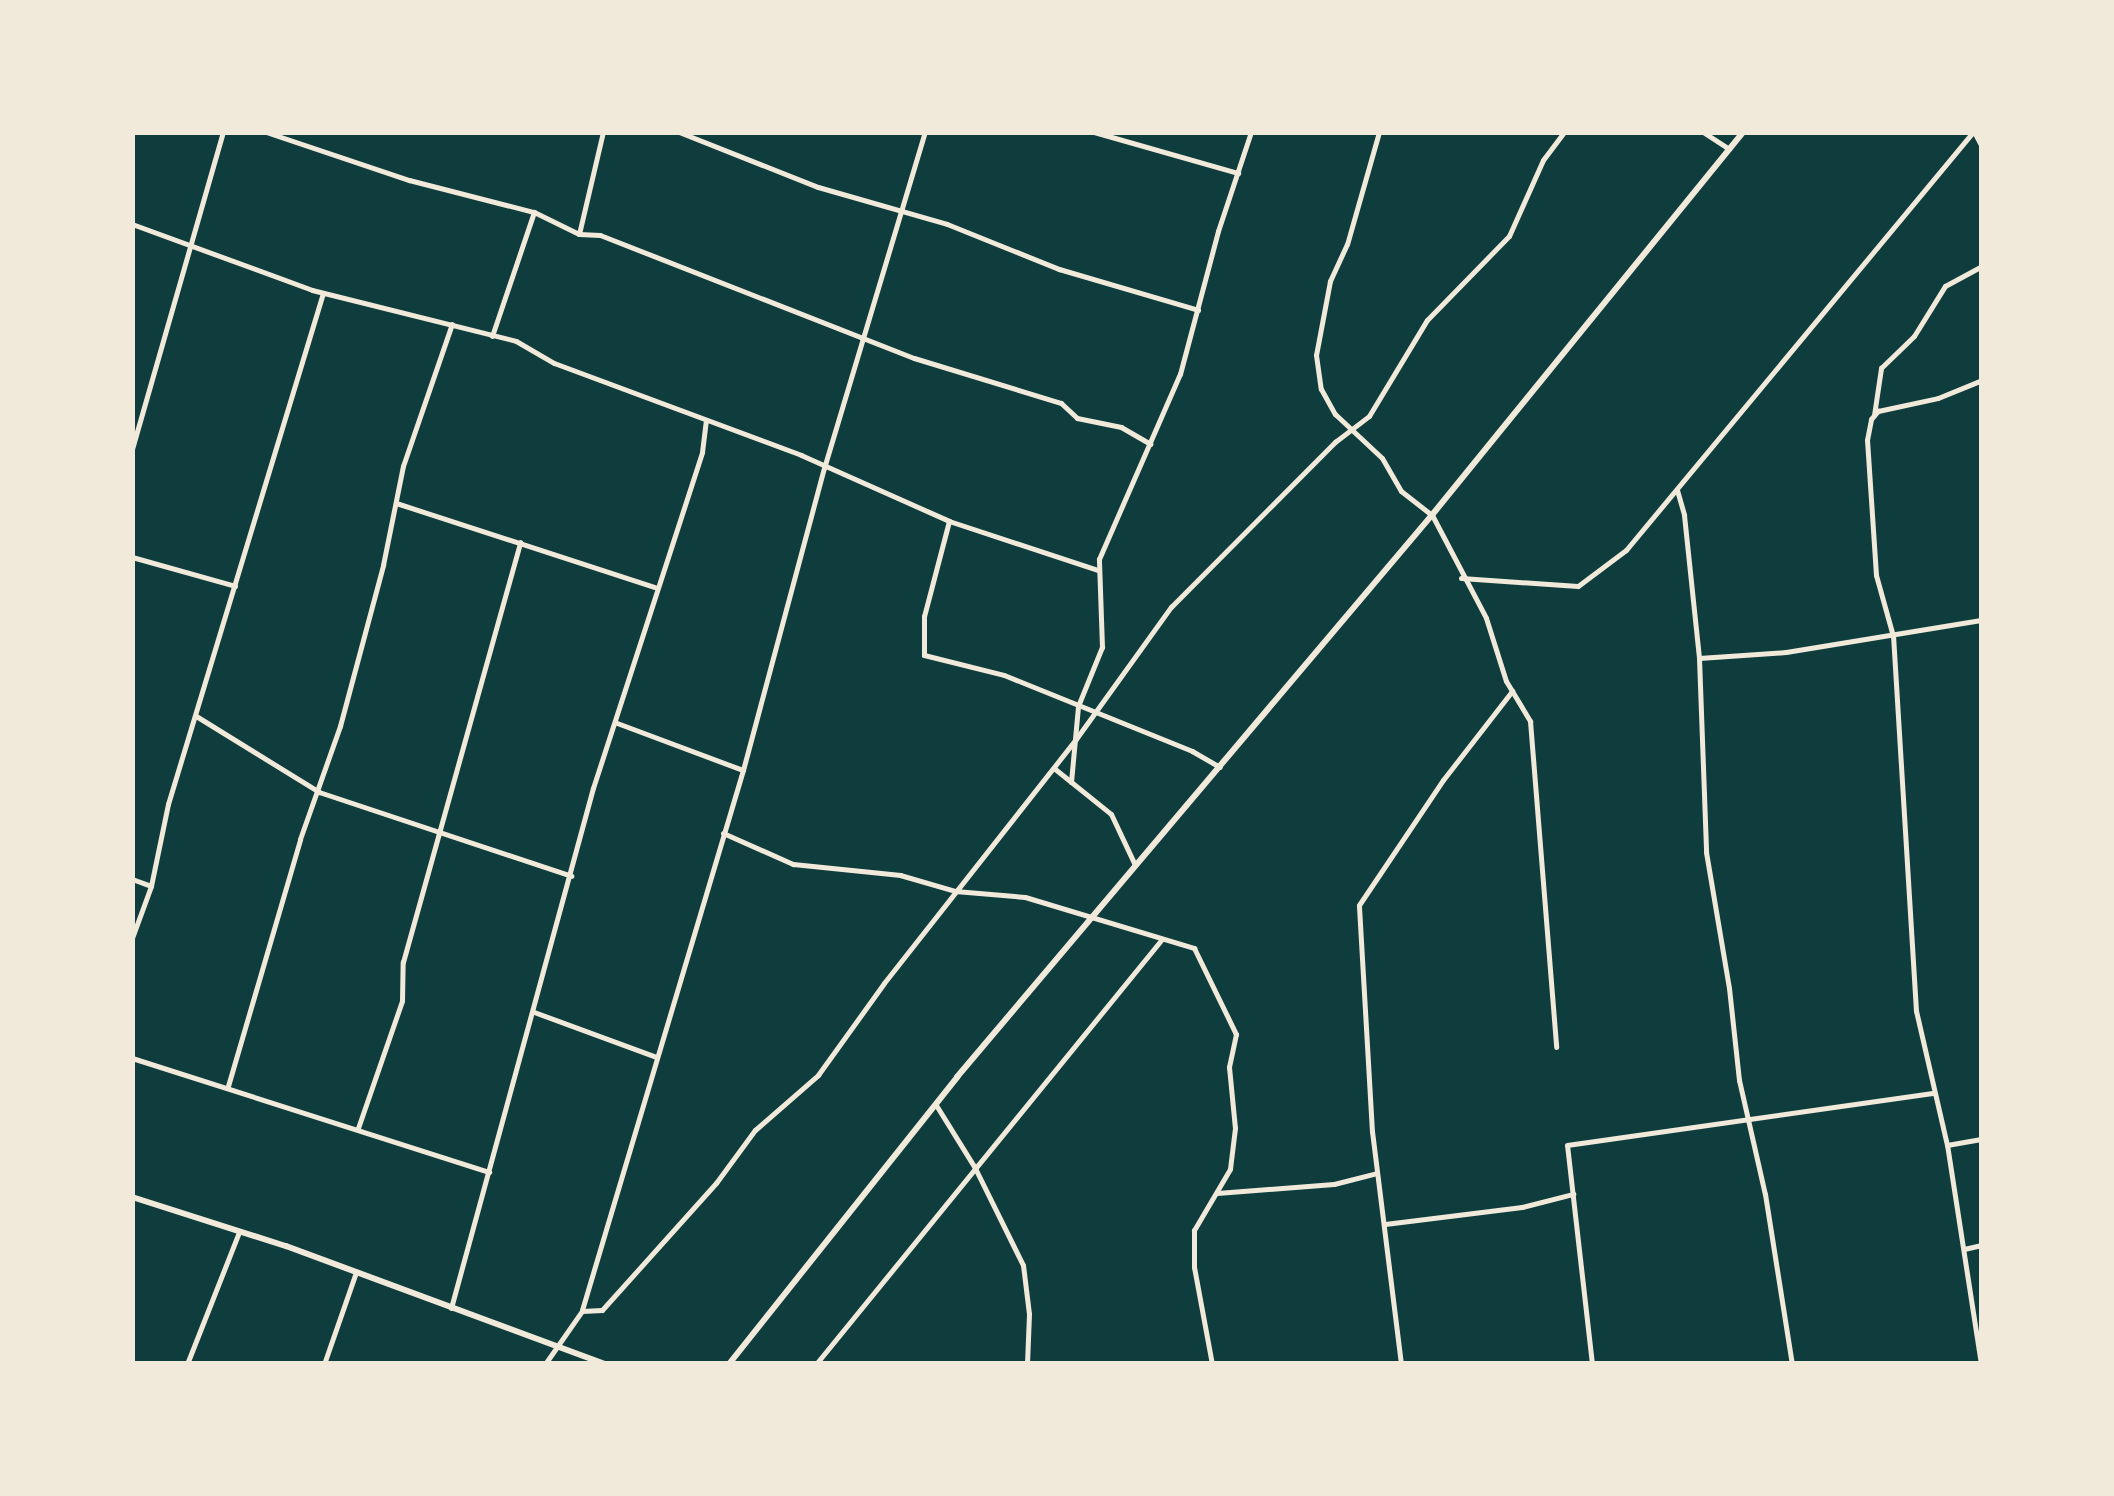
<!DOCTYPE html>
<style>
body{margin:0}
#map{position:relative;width:2114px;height:1496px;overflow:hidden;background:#0f3d3e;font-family:"PT Sans Narrow",sans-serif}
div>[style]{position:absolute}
.minor>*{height:5px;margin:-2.5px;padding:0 2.5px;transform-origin:2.5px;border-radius:2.5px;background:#f1e9da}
.tertiary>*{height:6px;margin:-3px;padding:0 3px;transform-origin:3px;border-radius:3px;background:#f1e9da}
.secondary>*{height:6px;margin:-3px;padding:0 3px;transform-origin:3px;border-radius:3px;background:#f1e9da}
span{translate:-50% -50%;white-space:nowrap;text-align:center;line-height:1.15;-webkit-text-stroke:9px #f1e9da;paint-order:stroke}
.frame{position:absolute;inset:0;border:135px solid #f1e9da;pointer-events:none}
</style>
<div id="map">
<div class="minor">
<i style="left:266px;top:132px;width:151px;rotate:18.6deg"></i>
<i style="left:409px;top:180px;width:129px;rotate:14.4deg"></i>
<i style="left:534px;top:212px;width:50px;rotate:26.1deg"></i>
<i style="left:579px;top:234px;width:21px;rotate:3deg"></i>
<i style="left:600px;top:235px;width:337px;rotate:21.4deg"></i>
<i style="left:914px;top:358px;width:154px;rotate:17deg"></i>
<i style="left:1061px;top:403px;width:22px;rotate:43deg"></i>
<i style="left:1077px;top:418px;width:45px;rotate:11.6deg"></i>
<i style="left:1121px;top:427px;width:34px;rotate:30deg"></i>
<i style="left:679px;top:132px;width:149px;rotate:21.6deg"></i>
<i style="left:818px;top:187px;width:134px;rotate:16deg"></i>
<i style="left:947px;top:224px;width:121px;rotate:21.9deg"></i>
<i style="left:1059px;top:269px;width:145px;rotate:16.4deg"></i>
<i style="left:1094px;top:132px;width:150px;rotate:15.9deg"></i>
<i style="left:1379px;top:132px;width:116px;rotate:105.9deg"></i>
<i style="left:1347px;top:244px;width:41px;rotate:114.7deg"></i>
<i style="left:1330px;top:281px;width:75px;rotate:100.7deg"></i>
<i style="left:1316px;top:355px;width:34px;rotate:82deg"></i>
<i style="left:1321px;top:389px;width:29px;rotate:61deg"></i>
<i style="left:1335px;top:414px;width:64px;rotate:43.1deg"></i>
<i style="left:1382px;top:458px;width:38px;rotate:60deg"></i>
<i style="left:1401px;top:491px;width:39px;rotate:38deg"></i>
<i style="left:1432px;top:515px;width:116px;rotate:62.3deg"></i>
<i style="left:1486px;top:618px;width:66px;rotate:72.4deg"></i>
<i style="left:1506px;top:681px;width:47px;rotate:59deg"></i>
<i style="left:1530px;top:721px;width:327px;rotate:85.4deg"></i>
<i style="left:1703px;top:132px;width:31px;rotate:33deg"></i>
<i style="left:132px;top:224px;width:192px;rotate:20.1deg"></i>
<i style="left:312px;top:290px;width:210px;rotate:14deg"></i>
<i style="left:516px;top:341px;width:44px;rotate:30.1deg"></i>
<i style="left:554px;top:363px;width:264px;rotate:20.4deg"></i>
<i style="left:801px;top:455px;width:162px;rotate:24deg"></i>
<i style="left:949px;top:521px;width:98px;rotate:104.7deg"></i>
<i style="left:924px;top:616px;width:39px;rotate:90deg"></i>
<i style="left:924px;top:655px;width:82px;rotate:14deg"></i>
<i style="left:1004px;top:675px;width:203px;rotate:22deg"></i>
<i style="left:1192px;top:751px;width:32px;rotate:30deg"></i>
<i style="left:579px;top:234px;width:105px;rotate:-76.8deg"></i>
<i style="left:492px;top:336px;width:131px;rotate:-71.3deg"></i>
<i style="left:1874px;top:415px;width:48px;rotate:-81.5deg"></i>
<i style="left:1881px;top:368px;width:46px;rotate:-44.1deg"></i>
<i style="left:1914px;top:336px;width:59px;rotate:-58.2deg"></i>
<i style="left:1945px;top:286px;width:42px;rotate:-28.4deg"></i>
<i style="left:132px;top:449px;width:330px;rotate:-74deg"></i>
<i style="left:1677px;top:490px;width:26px;rotate:74deg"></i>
<i style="left:1684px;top:515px;width:144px;rotate:84deg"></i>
<i style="left:1699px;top:658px;width:194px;rotate:87.9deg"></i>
<i style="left:1706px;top:852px;width:138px;rotate:80.4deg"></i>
<i style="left:1729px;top:988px;width:93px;rotate:83.8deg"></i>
<i style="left:1739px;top:1080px;width:117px;rotate:77.2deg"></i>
<i style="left:1765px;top:1194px;width:172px;rotate:81deg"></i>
<i style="left:396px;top:503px;width:272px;rotate:18deg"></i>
<i style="left:949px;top:521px;width:157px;rotate:18.2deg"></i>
<i style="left:132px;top:557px;width:107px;rotate:15.7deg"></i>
<i style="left:1461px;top:578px;width:117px;rotate:3.9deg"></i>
<i style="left:1578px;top:586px;width:60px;rotate:-36.9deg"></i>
<i style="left:1626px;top:550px;width:543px;rotate:-50.3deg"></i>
<i style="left:1699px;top:658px;width:87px;rotate:-3.9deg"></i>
<i style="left:1786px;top:652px;width:199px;rotate:-9.3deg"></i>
<i style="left:196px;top:716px;width:145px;rotate:31.7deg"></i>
<i style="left:319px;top:792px;width:266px;rotate:18.4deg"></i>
<i style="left:617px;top:723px;width:134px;rotate:20.5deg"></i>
<i style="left:1055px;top:769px;width:72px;rotate:38.8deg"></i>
<i style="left:1111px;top:814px;width:56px;rotate:64.8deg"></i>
<i style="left:1071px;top:782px;width:76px;rotate:-84.7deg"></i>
<i style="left:1078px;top:706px;width:64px;rotate:-67.9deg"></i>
<i style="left:1102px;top:647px;width:88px;rotate:-92deg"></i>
<i style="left:1099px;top:559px;width:202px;rotate:-66.4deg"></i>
<i style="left:1180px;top:374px;width:148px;rotate:-75.1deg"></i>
<i style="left:1218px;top:231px;width:104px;rotate:-71.6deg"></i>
<i style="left:723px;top:833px;width:77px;rotate:23.9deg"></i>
<i style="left:793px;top:864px;width:108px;rotate:5.9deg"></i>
<i style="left:900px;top:875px;width:57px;rotate:16.2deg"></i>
<i style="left:955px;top:891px;width:70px;rotate:4.9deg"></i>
<i style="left:1025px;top:897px;width:177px;rotate:16.8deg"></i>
<i style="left:1194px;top:948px;width:96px;rotate:64deg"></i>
<i style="left:1236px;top:1034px;width:34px;rotate:102deg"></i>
<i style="left:1229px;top:1067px;width:61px;rotate:84.4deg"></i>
<i style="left:1235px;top:1128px;width:41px;rotate:97deg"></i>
<i style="left:1230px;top:1169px;width:71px;rotate:120.5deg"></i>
<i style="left:1194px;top:1230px;width:37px;rotate:90deg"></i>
<i style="left:1194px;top:1267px;width:99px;rotate:79.5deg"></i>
<i style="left:132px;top:879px;width:20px;rotate:20deg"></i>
<i style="left:132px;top:938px;width:55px;rotate:-69.9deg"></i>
<i style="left:151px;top:886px;width:84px;rotate:-78.3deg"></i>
<i style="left:168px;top:804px;width:534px;rotate:-73.13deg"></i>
<i style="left:534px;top:1012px;width:130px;rotate:20.2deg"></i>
<i style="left:132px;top:1058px;width:375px;rotate:17.7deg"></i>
<i style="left:228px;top:1086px;width:257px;rotate:-73.7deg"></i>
<i style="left:300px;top:839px;width:120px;rotate:-70.5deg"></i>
<i style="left:340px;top:726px;width:167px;rotate:-75deg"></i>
<i style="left:383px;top:565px;width:101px;rotate:-78.6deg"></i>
<i style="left:403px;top:466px;width:150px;rotate:-71deg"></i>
<i style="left:936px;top:1105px;width:74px;rotate:58.2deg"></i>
<i style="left:975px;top:1168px;width:108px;rotate:63.7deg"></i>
<i style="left:1023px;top:1265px;width:49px;rotate:83deg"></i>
<i style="left:1029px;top:1314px;width:50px;rotate:92.3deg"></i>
<i style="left:358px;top:1128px;width:134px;rotate:-70.9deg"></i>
<i style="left:402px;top:1001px;width:39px;rotate:-89deg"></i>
<i style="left:403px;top:962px;width:436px;rotate:-74.4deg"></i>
<i style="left:1947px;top:1145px;width:36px;rotate:-10deg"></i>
<i style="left:1217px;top:1193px;width:117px;rotate:-4.4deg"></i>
<i style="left:1334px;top:1184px;width:44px;rotate:-14.3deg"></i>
<i style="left:1385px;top:1224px;width:138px;rotate:-7.1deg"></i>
<i style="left:1522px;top:1207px;width:53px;rotate:-14.3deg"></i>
<i style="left:1964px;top:1249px;width:18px;rotate:-13deg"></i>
<i style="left:451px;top:1308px;width:539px;rotate:-74.73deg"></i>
<i style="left:593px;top:788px;width:353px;rotate:-72deg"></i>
<i style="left:702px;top:452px;width:31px;rotate:-83deg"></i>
<i style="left:582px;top:1310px;width:563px;rotate:-73.4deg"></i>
<i style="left:743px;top:770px;width:313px;rotate:-75deg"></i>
<i style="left:824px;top:468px;width:351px;rotate:-73.3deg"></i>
<i style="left:187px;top:1364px;width:142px;rotate:-68.5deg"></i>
<i style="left:324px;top:1364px;width:97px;rotate:-70.8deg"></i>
<i style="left:545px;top:1364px;width:65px;rotate:-55.1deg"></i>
<i style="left:582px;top:1311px;width:20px;rotate:-3deg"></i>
<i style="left:602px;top:1310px;width:171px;rotate:-48.1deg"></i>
<i style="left:716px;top:1183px;width:66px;rotate:-53.7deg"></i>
<i style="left:755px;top:1130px;width:84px;rotate:-41.1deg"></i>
<i style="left:818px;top:1075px;width:113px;rotate:-54.3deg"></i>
<i style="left:884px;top:983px;width:310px;rotate:-51.8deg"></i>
<i style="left:1076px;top:739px;width:163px;rotate:-54.3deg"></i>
<i style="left:1171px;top:607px;width:233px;rotate:-45.2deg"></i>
<i style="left:1335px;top:442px;width:43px;rotate:-37.4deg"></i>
<i style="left:1369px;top:416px;width:112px;rotate:-58.9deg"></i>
<i style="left:1427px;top:320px;width:117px;rotate:-45.7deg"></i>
<i style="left:1509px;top:236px;width:83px;rotate:-65.9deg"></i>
<i style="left:1543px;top:160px;width:35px;rotate:-53deg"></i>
<i style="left:816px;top:1364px;width:548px;rotate:-50.85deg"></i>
<i style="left:1401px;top:1364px;width:234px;rotate:-97.1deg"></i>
<i style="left:1372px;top:1132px;width:227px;rotate:-93.3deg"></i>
<i style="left:1359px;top:905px;width:151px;rotate:-56.1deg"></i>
<i style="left:1443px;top:780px;width:113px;rotate:-52.2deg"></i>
<i style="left:1592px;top:1364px;width:220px;rotate:-96.5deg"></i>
<i style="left:1567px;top:1145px;width:371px;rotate:-8.1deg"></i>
<i style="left:1981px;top:1364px;width:222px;rotate:-98.8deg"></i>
<i style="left:1947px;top:1145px;width:138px;rotate:-103deg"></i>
<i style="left:1916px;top:1011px;width:376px;rotate:-93.5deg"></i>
<i style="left:1893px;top:636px;width:63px;rotate:-105.6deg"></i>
<i style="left:1876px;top:575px;width:135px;rotate:-93.8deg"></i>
<i style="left:1867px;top:440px;width:21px;rotate:-79deg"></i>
<i style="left:1871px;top:419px;width:11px;rotate:-49deg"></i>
<i style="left:1878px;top:411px;width:61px;rotate:-12.2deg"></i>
<i style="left:1938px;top:398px;width:48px;rotate:-22.2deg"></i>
</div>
<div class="tertiary">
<i style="left:132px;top:1197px;width:162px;rotate:17.7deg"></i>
<i style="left:286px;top:1246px;width:340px;rotate:20.3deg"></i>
<i style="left:729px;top:1364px;width:367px;rotate:-51.5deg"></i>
<i style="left:957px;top:1077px;width:736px;rotate:-49.8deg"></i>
<i style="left:1432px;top:515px;width:493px;rotate:-50.9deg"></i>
</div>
<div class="secondary">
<i style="left:1975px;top:132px;width:15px;rotate:62deg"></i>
</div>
<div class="frame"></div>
</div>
